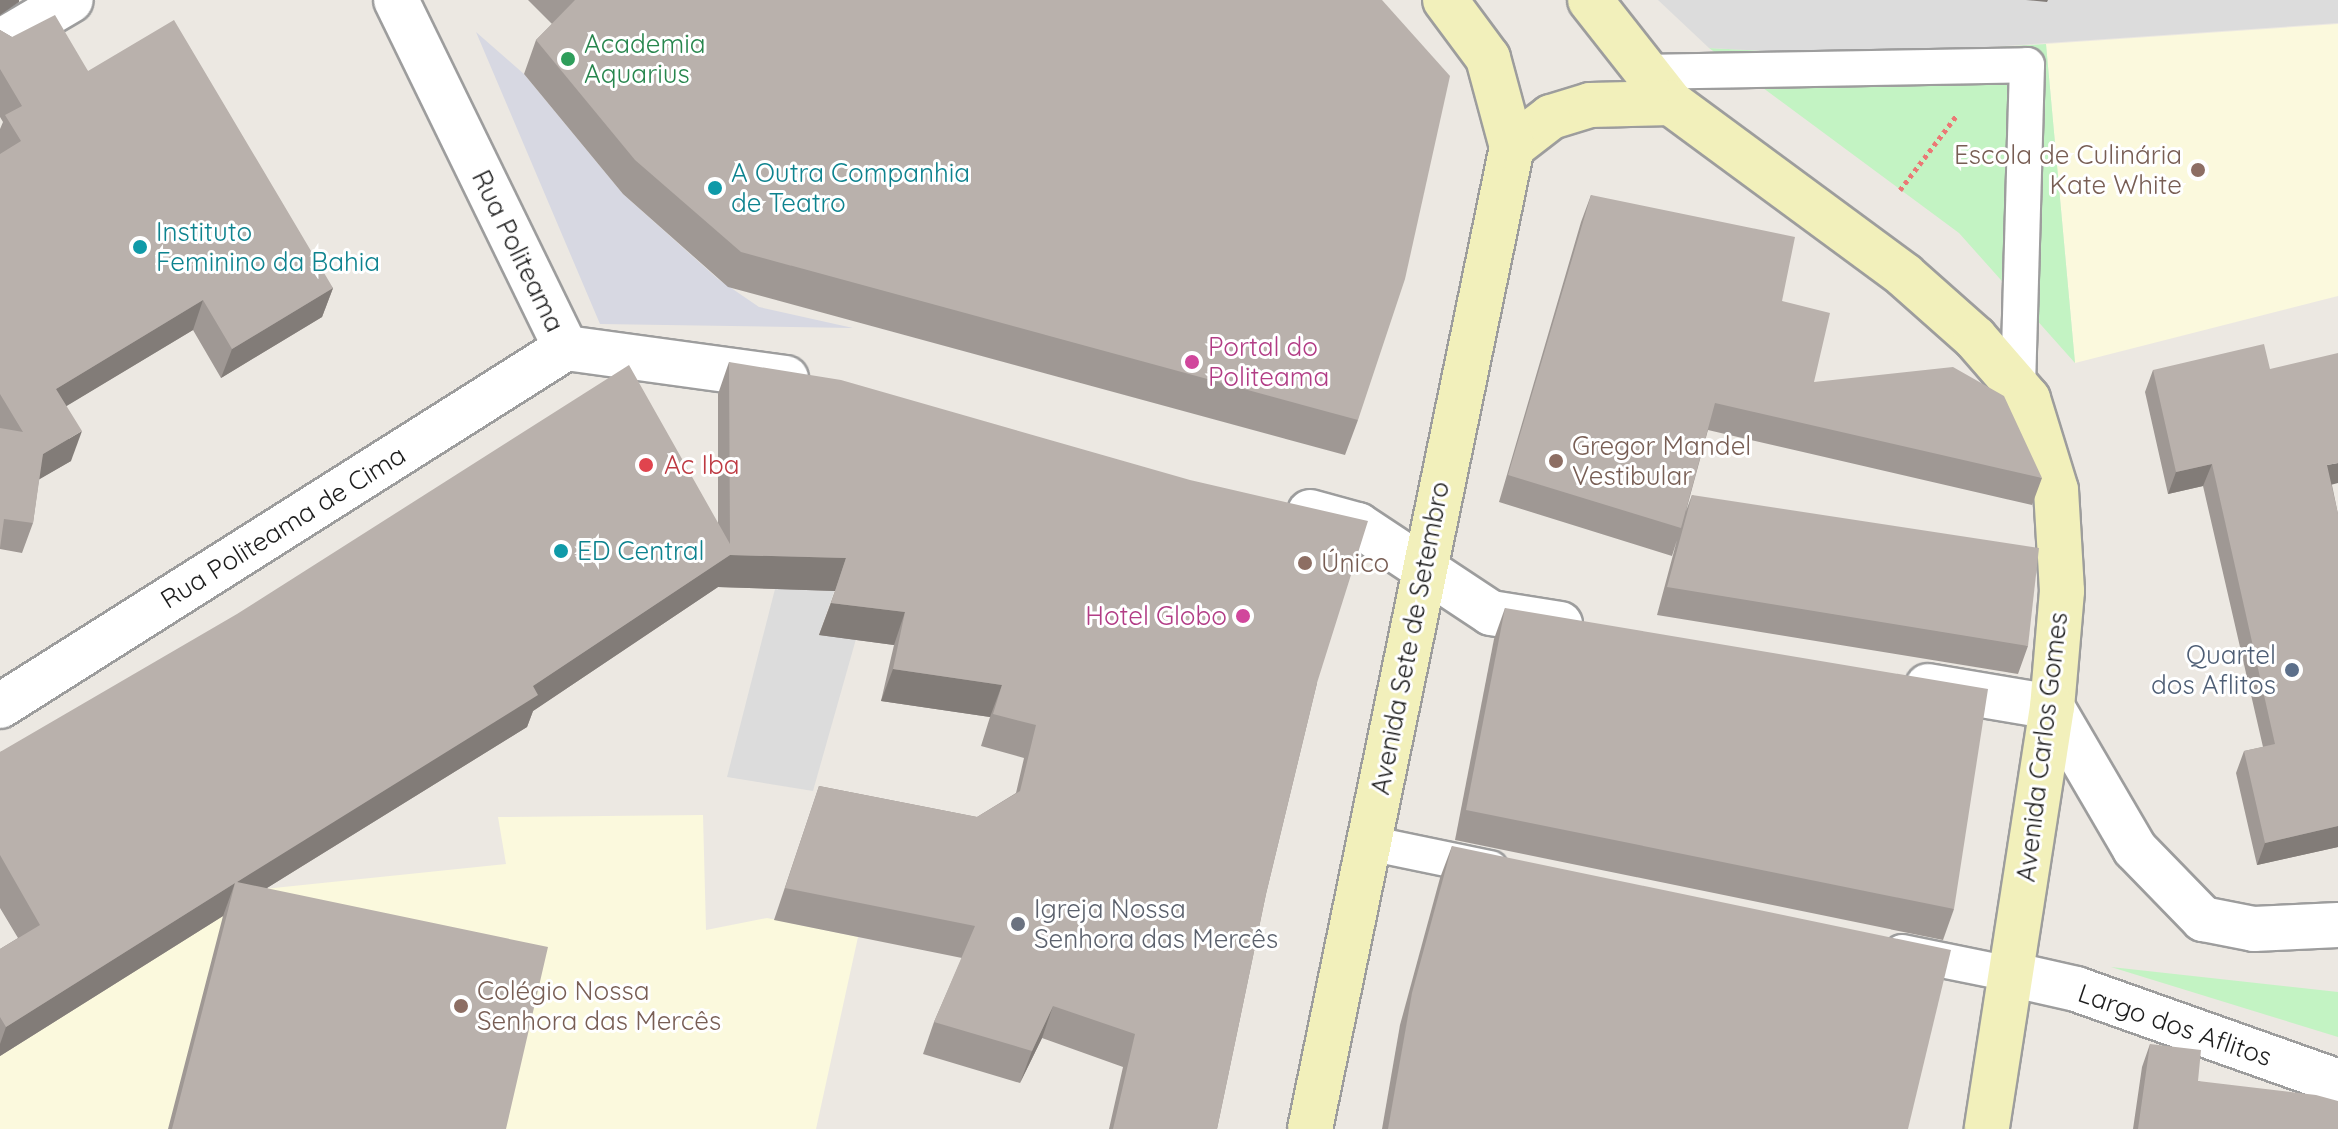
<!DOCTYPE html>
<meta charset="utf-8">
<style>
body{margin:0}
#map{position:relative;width:2338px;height:1129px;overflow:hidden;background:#ece8e2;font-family:Quicksand,sans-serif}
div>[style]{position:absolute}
.education>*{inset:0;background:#fbf9dd}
.park>*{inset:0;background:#c3f3c3}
.parking>*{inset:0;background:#dcdcdc}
.plaza>*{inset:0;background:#d7d8e2}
.path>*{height:5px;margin-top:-2.5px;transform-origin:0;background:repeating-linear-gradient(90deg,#eb7875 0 4px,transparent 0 8px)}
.roads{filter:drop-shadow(2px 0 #9d9d9d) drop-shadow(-2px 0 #9d9d9d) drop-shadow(0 2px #9d9d9d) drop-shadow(0 -2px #9d9d9d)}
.service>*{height:34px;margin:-17px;padding:0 17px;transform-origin:17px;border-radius:17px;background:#fff}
.minor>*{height:44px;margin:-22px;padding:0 22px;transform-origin:22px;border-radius:22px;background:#fff}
.tertiary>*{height:44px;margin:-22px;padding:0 22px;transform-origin:22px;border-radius:22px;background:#fff}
.secondary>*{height:44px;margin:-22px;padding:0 22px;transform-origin:22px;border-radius:22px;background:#f2f0bb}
.wall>*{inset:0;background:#9f9894}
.shaded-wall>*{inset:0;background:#827c78}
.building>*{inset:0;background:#b9b1ac}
.dots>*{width:22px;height:22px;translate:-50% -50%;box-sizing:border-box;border:4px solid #fff;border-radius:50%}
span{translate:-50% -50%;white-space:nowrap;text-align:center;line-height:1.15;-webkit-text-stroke:6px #fff;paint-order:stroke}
.leisure-label{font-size:26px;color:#27864d}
.left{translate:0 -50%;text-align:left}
.education-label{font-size:26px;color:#785e54}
.right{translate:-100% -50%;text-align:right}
.culture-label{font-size:26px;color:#0d838f}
.street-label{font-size:26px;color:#1c1c1c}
.hotel-label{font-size:26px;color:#b23c85}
.health-label{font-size:26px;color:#be3a42}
.service-label{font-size:26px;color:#4e5e75}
.worship-label{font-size:26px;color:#5b616d}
</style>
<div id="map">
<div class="education">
<i style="clip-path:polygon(2338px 24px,2338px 296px,2075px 363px,2046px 44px)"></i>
<i style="clip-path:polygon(703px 815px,706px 930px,767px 918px,858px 937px,816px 1129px,0 1129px,0 1056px,264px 889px,506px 864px,498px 817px)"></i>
</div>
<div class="park">
<i style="clip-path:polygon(2046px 44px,2075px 363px,1959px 233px,1709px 48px,1858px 56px)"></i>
<i style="clip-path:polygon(2111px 967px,2338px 992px,2338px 1037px)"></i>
</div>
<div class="parking">
<i style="clip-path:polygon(1658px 0,2338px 0,2338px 23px,1858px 56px,1709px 48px)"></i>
<i style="clip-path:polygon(891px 428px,819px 635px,856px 639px,813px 791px,727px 777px,775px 589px)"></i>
</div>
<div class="plaza">
<i style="clip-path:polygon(476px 32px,524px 74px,623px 194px,718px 279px,759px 307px,853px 328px,600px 324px)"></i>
</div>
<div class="path">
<i style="left:1900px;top:190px;width:94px;rotate:-52.8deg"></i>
</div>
<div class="roads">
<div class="service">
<i style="left:1644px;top:72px;width:383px;rotate:-1deg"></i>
<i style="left:2027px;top:65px;width:325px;rotate:91.6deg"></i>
<i style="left:1369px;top:843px;width:124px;rotate:11.7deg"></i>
<i style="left:1902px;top:952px;width:110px;rotate:11.5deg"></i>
</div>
<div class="minor">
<i style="left:396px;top:0;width:387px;rotate:64deg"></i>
<i style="left:566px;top:348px;width:222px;rotate:7.8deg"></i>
<i style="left:1310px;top:512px;width:50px;rotate:15.2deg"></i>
<i style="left:1358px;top:525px;width:159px;rotate:33.5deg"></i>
<i style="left:1491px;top:613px;width:70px;rotate:9.1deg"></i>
<i style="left:1928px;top:686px;width:126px;rotate:9.6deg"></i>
<i style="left:2052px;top:707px;width:164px;rotate:59.7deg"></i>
<i style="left:2135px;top:849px;width:98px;rotate:45.8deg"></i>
<i style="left:2203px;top:919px;width:52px;rotate:11.1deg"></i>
<i style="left:2254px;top:929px;width:84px;rotate:-2.7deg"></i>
<i style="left:0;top:706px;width:670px;rotate:-32.31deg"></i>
<i style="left:2010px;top:974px;width:68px;rotate:12.8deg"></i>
<i style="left:2076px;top:989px;width:278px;rotate:19.5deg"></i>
</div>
<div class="tertiary">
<i style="left:0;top:42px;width:82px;rotate:-30.6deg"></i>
</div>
<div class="secondary">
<i style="left:1590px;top:0;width:131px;rotate:51.8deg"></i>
<i style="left:1671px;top:103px;width:290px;rotate:36.4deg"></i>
<i style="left:1904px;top:275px;width:95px;rotate:41.6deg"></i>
<i style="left:1975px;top:338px;width:81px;rotate:49deg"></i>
<i style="left:2028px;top:399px;width:95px;rotate:72.9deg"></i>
<i style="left:2056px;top:490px;width:101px;rotate:86.6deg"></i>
<i style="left:2062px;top:591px;width:116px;rotate:94.9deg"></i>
<i style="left:2052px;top:707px;width:427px;rotate:98.8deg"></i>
<i style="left:1512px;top:147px;width:49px;rotate:-37.6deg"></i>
<i style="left:1551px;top:117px;width:41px;rotate:-17.1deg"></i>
<i style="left:1590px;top:105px;width:81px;rotate:-1.4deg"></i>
<i style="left:1310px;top:1129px;width:1003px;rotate:-78.38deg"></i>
<i style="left:1512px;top:147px;width:92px;rotate:-105.1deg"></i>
<i style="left:1488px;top:58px;width:72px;rotate:-126.6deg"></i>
</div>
</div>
<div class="wall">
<i style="clip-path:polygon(528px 0,1382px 0,1358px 420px,1345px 455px,728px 287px,623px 194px,524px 74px,536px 40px,552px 24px)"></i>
<i style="clip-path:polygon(0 30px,12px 37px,88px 71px,333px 288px,322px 317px,221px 378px,193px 330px,66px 406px,71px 461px,39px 479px,33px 523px,22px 553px,0 549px,0 129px,3px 122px,0 117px)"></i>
<i style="clip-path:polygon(1591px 195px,1782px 301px,1814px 382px,2042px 478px,2032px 505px,1708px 430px,1686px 511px,1692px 495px,2028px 646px,2018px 674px,1657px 615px,1677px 540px,1672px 556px,1499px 502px,1581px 222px)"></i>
<i style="clip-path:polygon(729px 362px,1317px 683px,1266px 894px,1217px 1129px,1109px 1129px,1123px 1067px,1042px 1038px,1020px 1083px,923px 1054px,934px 1022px,962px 958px,774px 920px,819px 786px,977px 817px,1016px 793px,1024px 758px,981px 746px,990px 717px,881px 701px,894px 645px,819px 635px,835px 591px,718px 587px,533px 711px,527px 727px,267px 888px,506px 1129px,168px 1129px,223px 916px,0 1056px,0 949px,18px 938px,0 908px,0 752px,718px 523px,718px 394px)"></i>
<i style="clip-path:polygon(2270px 369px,2332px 485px,2338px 514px,2338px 847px,2257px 865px,2236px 773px,2244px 751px,2263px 747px,2203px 486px,2168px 494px,2145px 392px,2153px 370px)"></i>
<i style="clip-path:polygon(1505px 608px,1954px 909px,1943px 940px,1455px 840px,1494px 639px)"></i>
<i style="clip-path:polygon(1452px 846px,1908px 1129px,1382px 1129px,1400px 1025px,1440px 878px)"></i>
<i style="clip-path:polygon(2150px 1044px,2198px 1081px,2338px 1129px,2133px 1129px,2142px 1067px)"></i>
</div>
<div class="shaded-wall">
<i style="clip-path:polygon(0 0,19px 0,19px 2px,0 15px)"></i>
<i style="clip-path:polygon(2026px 0,2048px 0,2047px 2px)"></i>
<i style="clip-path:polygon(333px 288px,322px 317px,221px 378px,232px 349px)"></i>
<i style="clip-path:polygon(203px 300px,193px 330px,45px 419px,56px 389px)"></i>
<i style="clip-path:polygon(82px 431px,71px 461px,33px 483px,43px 454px)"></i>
<i style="clip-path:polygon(2338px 463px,2338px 483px,2319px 488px,2327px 465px)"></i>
<i style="clip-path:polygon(2212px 464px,2203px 486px,2168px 494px,2176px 472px)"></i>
<i style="clip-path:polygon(730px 555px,846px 558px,835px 591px,718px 587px,533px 711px,527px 727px,228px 912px,237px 882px)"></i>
<i style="clip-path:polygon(831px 603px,905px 612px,894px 645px,819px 635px)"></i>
<i style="clip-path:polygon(893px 669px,1002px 685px,990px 717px,881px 701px)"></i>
<i style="clip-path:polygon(2338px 826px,2338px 847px,2257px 865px,2265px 843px)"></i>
<i style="clip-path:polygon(235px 883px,223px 916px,0 1056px,0 1044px,6px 1027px)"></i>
<i style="clip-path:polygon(1053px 1006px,1042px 1038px,1020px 1083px,1032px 1051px)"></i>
</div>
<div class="building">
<i style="clip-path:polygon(575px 0,1382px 0,1450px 76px,1405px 279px,1358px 420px,741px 252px,635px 160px,536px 40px)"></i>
<i style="clip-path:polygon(55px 15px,88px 71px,174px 20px,333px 288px,232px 349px,203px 300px,56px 389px,82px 431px,43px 454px,33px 523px,4px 519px,0 548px,0 428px,23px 432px,0 394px,0 154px,21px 141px,5px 115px,22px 106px,0 69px,0 30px,12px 37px)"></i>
<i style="clip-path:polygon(1591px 195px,1795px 237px,1782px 301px,1830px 313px,1814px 382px,1953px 367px,2004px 396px,2042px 478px,1715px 403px,1681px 528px,1508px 475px)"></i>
<i style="clip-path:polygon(2264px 344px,2270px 369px,2338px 353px,2338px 463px,2327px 465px,2338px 514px,2338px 826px,2265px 843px,2244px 751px,2275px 744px,2212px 464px,2176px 472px,2153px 370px)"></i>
<i style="clip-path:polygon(729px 362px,841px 380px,1190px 480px,1368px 521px,1317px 683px,1266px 894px,1217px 1129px,1113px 1129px,1135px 1034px,1053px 1006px,1032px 1051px,934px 1022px,975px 926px,785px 888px,819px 786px,977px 817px,1020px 791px,1036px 725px,993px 714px,1002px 685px,893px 669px,905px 612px,831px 603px,846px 558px,730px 555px,533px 686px,538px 695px,237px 882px,548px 947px,506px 1129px,172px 1129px,235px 883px,6px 1027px,0 1017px,0 949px,40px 925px,0 855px,0 752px,237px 614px,629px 365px,730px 544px)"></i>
<i style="clip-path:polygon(1692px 495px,2039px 548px,2028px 646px,1667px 587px)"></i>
<i style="clip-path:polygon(1505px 608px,1988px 689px,1954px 909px,1466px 810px)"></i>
<i style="clip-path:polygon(1452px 846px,1951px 950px,1908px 1129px,1388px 1129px,1412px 993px)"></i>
<i style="clip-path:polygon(2150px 1044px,2201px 1050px,2198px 1081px,2316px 1095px,2338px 1101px,2338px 1129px,2138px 1129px)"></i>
</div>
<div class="dots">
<i style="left:568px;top:59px;background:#2e9e5b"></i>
<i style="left:2198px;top:170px;background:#8d6e63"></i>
<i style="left:715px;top:188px;background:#0f9aa8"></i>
<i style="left:140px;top:247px;background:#0f9aa8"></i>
<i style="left:1192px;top:362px;background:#d1479c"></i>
<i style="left:1556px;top:461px;background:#8d6e63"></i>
<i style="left:646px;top:465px;background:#e0444e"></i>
<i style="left:561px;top:551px;background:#0f9aa8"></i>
<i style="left:1305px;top:563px;background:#8d6e63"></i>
<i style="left:1243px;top:616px;background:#d1479c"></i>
<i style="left:2292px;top:670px;background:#5c6f8a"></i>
<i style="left:1018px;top:924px;background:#6b7280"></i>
<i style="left:461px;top:1006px;background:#8d6e63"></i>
</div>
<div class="leisure-label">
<span class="left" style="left:584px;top:59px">Academia<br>Aquarius</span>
</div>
<div class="education-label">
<span class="right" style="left:2182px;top:170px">Escola de Culinária<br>Kate White</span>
<span class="left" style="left:1572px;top:461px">Gregor Mandel<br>Vestibular</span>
<span class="left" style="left:1321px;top:563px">Único</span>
<span class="left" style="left:477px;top:1006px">Colégio Nossa<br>Senhora das Mercês</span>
</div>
<div class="culture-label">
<span class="left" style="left:731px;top:188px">A Outra Companhia<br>de Teatro</span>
<span class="left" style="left:156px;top:247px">Instituto<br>Feminino da Bahia</span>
<span class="left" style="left:577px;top:551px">ED Central</span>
</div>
<div class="street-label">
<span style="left:518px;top:251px;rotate:64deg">Rua Politeama</span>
<span style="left:283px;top:527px;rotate:-32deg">Rua Politeama de Cima</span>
<span style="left:1410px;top:638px;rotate:-79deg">Avenida Sete de Setembro</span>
<span style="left:2042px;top:747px;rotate:-83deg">Avenida Carlos Gomes</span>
<span style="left:2175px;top:1025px;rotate:19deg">Largo dos Aflitos</span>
</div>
<div class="hotel-label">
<span class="left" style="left:1208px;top:362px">Portal do<br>Politeama</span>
<span class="right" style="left:1227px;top:616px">Hotel Globo</span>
</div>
<div class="health-label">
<span class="left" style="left:664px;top:465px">Ac Iba</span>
</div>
<div class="service-label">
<span class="right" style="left:2276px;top:670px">Quartel<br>dos Aflitos</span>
</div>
<div class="worship-label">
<span class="left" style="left:1034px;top:924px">Igreja Nossa<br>Senhora das Mercês</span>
</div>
</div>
